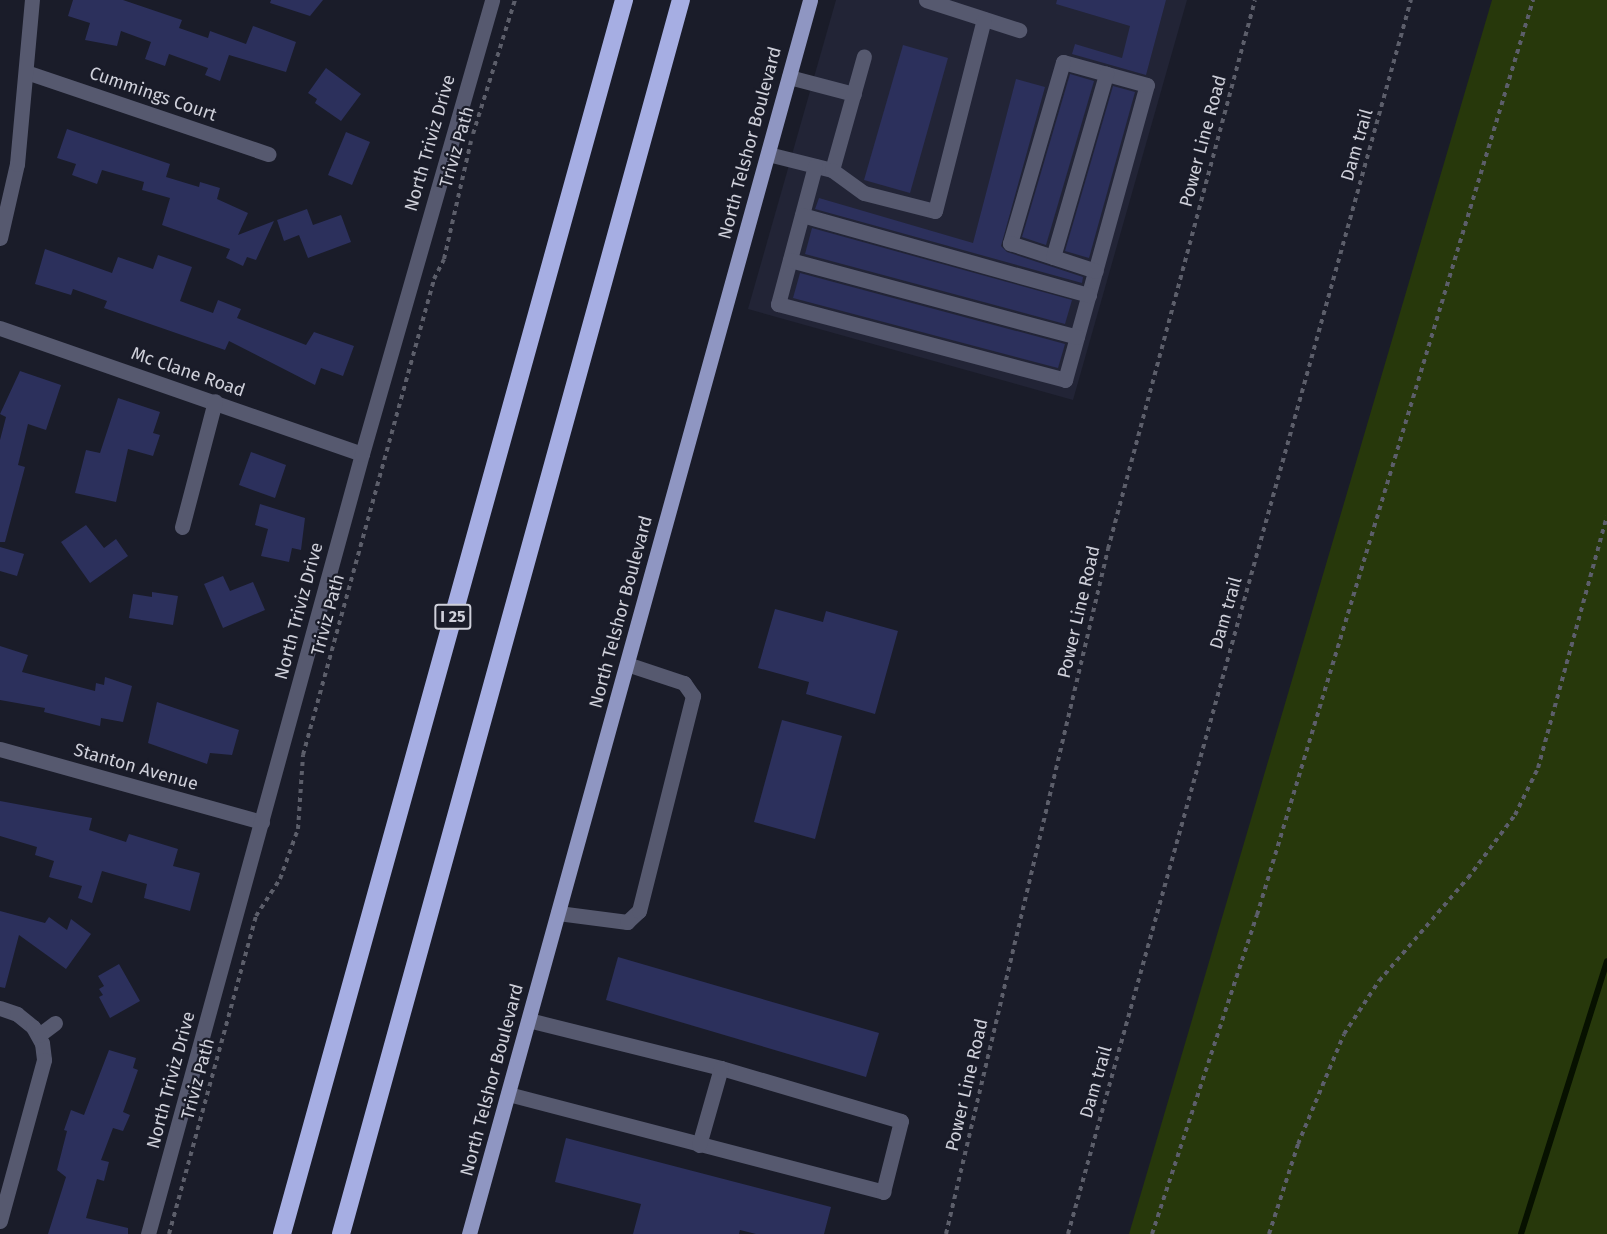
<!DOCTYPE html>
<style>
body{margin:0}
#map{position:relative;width:1607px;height:1234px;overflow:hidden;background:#1a1c29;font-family:"Fira Sans",sans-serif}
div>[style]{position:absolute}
.built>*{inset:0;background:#222436}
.green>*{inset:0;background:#27380b}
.stream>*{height:6px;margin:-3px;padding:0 3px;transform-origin:3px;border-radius:3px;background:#071100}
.building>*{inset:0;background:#2c305c}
.path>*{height:4px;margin-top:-2px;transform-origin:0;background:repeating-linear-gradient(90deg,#5c5e6a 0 4.5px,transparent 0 9px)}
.minor>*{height:15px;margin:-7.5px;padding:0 7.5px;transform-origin:7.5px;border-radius:7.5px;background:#56596f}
.major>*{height:15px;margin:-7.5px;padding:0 7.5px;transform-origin:7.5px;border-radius:7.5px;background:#8f96c2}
.highway>*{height:18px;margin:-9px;padding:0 9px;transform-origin:9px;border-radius:9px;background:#a6aee3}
span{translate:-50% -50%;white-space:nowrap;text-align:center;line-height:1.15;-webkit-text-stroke:4.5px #1a1c29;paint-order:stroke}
.shield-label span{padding:2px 4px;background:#1a1c29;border:2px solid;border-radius:4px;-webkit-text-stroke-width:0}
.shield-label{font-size:16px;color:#cfd0da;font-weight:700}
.street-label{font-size:18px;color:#cfd0da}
</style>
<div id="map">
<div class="built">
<i style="clip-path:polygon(836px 0,1187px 0,1073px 400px,748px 309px)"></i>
</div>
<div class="green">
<i style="clip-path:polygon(1492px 0,1607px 0,1607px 1234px,1129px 1234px)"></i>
</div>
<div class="stream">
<i style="left:1521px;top:1234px;width:286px;rotate:-72.5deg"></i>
</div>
<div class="building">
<i style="clip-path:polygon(73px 0,123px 0,182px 20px,179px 28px,208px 38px,210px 31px,246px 44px,253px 26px,296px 42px,286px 72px,229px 55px,220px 81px,205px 75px,208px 68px,169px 54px,165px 66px,145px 59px,151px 42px,121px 31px,117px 46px,85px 40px,90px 23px,68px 16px)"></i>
<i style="clip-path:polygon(271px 0,323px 0,310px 16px,270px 3px)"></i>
<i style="clip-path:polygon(1057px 0,1166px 0,1146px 75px,1072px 54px,1075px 44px,1122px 58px,1130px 26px,1056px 4px)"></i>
<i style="clip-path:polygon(903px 45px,948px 58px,910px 193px,864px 180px)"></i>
<i style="clip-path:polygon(326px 68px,361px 94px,341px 121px,315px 103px,317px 99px,308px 93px)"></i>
<i style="clip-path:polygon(1070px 74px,1094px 81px,1046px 245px,1022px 237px)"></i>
<i style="clip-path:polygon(1016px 79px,1045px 87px,1001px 246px,1007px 252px,1083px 277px,1082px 283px,815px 209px,819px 198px,973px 243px)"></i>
<i style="clip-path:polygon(1113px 86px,1135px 92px,1089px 258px,1065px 251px)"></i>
<i style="clip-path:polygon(67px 129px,170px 164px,166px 177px,199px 187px,200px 182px,220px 188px,217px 199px,248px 213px,238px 235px,274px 221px,256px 260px,247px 257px,243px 266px,226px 258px,230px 249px,162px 225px,170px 198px,142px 190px,144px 182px,102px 170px,97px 184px,72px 175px,76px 164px,57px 158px)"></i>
<i style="clip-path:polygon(346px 132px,370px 142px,352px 185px,328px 175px)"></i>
<i style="clip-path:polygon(307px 209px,313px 225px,341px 215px,351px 242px,308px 258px,299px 235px,284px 241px,277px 220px)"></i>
<i style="clip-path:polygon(812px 228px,1072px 300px,1065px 324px,805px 254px)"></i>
<i style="clip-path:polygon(45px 249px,112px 273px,118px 257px,153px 269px,158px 255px,192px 267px,180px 301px,213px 313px,218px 300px,241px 309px,237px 318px,306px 345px,314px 332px,354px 346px,343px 376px,321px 368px,315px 385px,229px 341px,225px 350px,104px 308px,107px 301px,73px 289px,71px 295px,35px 284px)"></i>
<i style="clip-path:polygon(800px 273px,1065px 344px,1058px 368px,793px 298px)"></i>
<i style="clip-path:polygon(20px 371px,61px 385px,46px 430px,28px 424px,18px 465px,25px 467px,5px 542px,0 542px,0 440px,6px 417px,0 414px)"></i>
<i style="clip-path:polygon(118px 398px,160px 412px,153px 433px,160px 435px,153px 456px,128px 449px,116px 502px,75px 493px,86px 450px,100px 453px)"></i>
<i style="clip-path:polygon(251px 452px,286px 465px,275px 498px,239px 485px)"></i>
<i style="clip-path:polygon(260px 504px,305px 518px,301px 550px,292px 548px,289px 562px,261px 556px,268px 529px,255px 525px)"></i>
<i style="clip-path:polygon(86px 525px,104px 548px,116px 539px,128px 556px,90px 583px,61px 542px)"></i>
<i style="clip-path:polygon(0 547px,24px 554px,17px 576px,0 571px)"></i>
<i style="clip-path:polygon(223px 576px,230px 591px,253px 582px,265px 610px,223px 628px,204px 584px)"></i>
<i style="clip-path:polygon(152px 592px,178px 596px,173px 625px,129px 618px,133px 594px,152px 597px)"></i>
<i style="clip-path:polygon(775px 609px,823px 622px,826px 611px,898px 631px,875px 714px,806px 694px,809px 682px,758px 668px)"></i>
<i style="clip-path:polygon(0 646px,28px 655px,22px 672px,95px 691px,96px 683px,104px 685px,105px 677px,132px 686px,123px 722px,101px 718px,100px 726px,44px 712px,45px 708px,0 700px)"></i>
<i style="clip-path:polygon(157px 702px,239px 730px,232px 755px,210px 753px,207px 764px,148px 743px)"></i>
<i style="clip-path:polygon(782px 720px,842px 736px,815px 839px,754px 822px)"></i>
<i style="clip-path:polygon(0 801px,92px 818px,89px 830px,126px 842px,129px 834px,178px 849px,173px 866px,200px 873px,190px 911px,144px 898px,147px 884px,102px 871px,92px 903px,78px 898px,82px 886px,49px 877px,54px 861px,35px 855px,37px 847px,0 836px)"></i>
<i style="clip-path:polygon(0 911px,45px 923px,49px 917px,67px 930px,71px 919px,91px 934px,66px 969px,19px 935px,5px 988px,0 987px)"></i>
<i style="clip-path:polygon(618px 957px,879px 1033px,866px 1077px,606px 1000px)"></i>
<i style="clip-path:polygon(119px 964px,140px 1001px,110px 1018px,99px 997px,103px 995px,99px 989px,104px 986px,98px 976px)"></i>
<i style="clip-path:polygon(109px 1050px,136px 1058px,133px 1068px,138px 1070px,123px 1112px,130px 1115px,123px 1131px,113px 1128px,101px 1160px,109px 1162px,104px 1181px,97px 1179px,86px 1218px,128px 1228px,128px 1234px,48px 1234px,66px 1177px,57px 1170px,67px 1131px,64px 1130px,71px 1110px,84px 1115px)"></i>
<i style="clip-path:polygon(566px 1138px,831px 1207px,824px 1234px,756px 1234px,740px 1230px,739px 1234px,633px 1234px,641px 1204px,555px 1182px)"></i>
</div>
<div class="path">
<i style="left:473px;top:134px;width:140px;rotate:-72.6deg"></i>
<i style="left:169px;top:1234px;width:330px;rotate:-74.7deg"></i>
<i style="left:256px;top:916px;width:44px;rotate:-57deg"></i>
<i style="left:280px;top:879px;width:53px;rotate:-70.2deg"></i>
<i style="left:298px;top:829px;width:74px;rotate:-86.1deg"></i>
<i style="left:303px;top:755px;width:494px;rotate:-74.6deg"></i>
<i style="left:434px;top:279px;width:22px;rotate:-63deg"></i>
<i style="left:444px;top:259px;width:121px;rotate:-77.1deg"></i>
<i style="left:946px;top:1234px;width:704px;rotate:-76.69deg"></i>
<i style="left:1108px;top:549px;width:568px;rotate:-75.01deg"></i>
<i style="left:1068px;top:1234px;width:1281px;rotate:-74.47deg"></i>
<i style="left:1152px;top:1234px;width:336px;rotate:-71.8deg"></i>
<i style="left:1257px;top:915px;width:956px;rotate:-73.21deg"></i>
<i style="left:1269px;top:1234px;width:95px;rotate:-72.1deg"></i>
<i style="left:1298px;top:1144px;width:119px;rotate:-67.3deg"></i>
<i style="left:1344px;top:1034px;width:64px;rotate:-56.6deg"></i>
<i style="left:1379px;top:981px;width:136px;rotate:-49.2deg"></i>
<i style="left:1468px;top:878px;width:79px;rotate:-53.3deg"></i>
<i style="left:1515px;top:815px;width:52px;rotate:-63.9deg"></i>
<i style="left:1538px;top:768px;width:261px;rotate:-74.7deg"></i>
</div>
<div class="minor">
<i style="left:926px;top:0;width:98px;rotate:17.9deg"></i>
<i style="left:26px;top:72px;width:256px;rotate:18.7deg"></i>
<i style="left:789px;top:77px;width:67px;rotate:14.7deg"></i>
<i style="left:768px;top:154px;width:66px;rotate:14deg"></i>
<i style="left:832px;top:170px;width:118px;rotate:-74.3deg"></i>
<i style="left:815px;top:166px;width:143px;rotate:105deg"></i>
<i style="left:778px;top:304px;width:297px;rotate:14.8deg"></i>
<i style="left:1065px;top:380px;width:306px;rotate:-74.5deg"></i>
<i style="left:1147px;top:85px;width:87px;rotate:-164.7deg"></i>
<i style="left:1063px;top:62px;width:189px;rotate:106.3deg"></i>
<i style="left:1010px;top:243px;width:90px;rotate:18deg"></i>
<i style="left:832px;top:170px;width:39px;rotate:36deg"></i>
<i style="left:864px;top:193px;width:73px;rotate:14.2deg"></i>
<i style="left:935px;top:211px;width:198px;rotate:-75.7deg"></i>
<i style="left:802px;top:215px;width:298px;rotate:15.6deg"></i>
<i style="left:0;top:238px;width:76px;rotate:-77.1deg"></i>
<i style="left:17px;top:164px;width:165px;rotate:-84.8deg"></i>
<i style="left:1053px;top:257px;width:191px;rotate:-73.8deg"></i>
<i style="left:790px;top:260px;width:297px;rotate:15deg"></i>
<i style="left:0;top:328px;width:383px;rotate:19.2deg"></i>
<i style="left:182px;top:527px;width:130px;rotate:-75.3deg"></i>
<i style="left:0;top:749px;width:272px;rotate:15.6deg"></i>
<i style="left:558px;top:913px;width:70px;rotate:7.4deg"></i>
<i style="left:627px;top:922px;width:16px;rotate:-43deg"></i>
<i style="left:639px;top:911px;width:222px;rotate:-75.9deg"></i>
<i style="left:693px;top:696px;width:16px;rotate:-125deg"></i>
<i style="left:684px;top:683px;width:60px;rotate:-161.6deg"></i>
<i style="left:0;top:1008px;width:18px;rotate:19deg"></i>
<i style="left:17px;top:1014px;width:21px;rotate:39deg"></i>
<i style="left:33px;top:1027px;width:18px;rotate:61deg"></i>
<i style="left:42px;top:1043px;width:17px;rotate:83deg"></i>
<i style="left:44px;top:1060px;width:167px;rotate:105.3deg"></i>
<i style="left:39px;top:1035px;width:20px;rotate:-37deg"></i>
<i style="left:508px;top:1094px;width:388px;rotate:14.6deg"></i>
<i style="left:883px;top:1192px;width:73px;rotate:-75.8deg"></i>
<i style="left:901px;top:1121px;width:188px;rotate:-163.6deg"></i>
<i style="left:721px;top:1068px;width:198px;rotate:-166deg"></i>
<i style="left:699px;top:1145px;width:80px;rotate:-74.1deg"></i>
<i style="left:148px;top:1234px;width:809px;rotate:-74.66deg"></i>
<i style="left:362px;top:454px;width:472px;rotate:-74deg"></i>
</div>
<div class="major">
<i style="left:469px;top:1234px;width:1280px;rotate:-74.55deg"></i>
</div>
<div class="highway">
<i style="left:282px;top:1234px;width:1281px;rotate:-74.51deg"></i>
<i style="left:341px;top:1234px;width:1280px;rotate:-74.6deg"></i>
</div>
<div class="shield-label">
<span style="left:453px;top:617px">I 25</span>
</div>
<div class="street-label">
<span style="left:153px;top:94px;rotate:19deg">Cummings Court</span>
<span style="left:1203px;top:141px;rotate:-75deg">Power Line Road</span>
<span style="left:430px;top:143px;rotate:-74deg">North Triviz Drive</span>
<span style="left:750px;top:143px;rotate:-75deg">North Telshor Boulevard</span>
<span style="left:1357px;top:145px;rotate:-74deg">Dam trail</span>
<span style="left:457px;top:147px;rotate:-74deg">Triviz Path</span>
<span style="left:188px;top:372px;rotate:19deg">Mc Clane Road</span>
<span style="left:299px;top:611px;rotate:-75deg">North Triviz Drive</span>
<span style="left:621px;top:612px;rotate:-75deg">North Telshor Boulevard</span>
<span style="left:1079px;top:612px;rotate:-77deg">Power Line Road</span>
<span style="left:1226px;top:613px;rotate:-74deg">Dam trail</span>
<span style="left:328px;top:615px;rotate:-75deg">Triviz Path</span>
<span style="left:136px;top:767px;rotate:16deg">Stanton Avenue</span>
<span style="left:198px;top:1079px;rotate:-75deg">Triviz Path</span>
<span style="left:171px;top:1080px;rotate:-75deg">North Triviz Drive</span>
<span style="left:492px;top:1080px;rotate:-75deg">North Telshor Boulevard</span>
<span style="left:1096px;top:1082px;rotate:-74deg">Dam trail</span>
<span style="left:967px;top:1085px;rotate:-77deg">Power Line Road</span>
</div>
</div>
